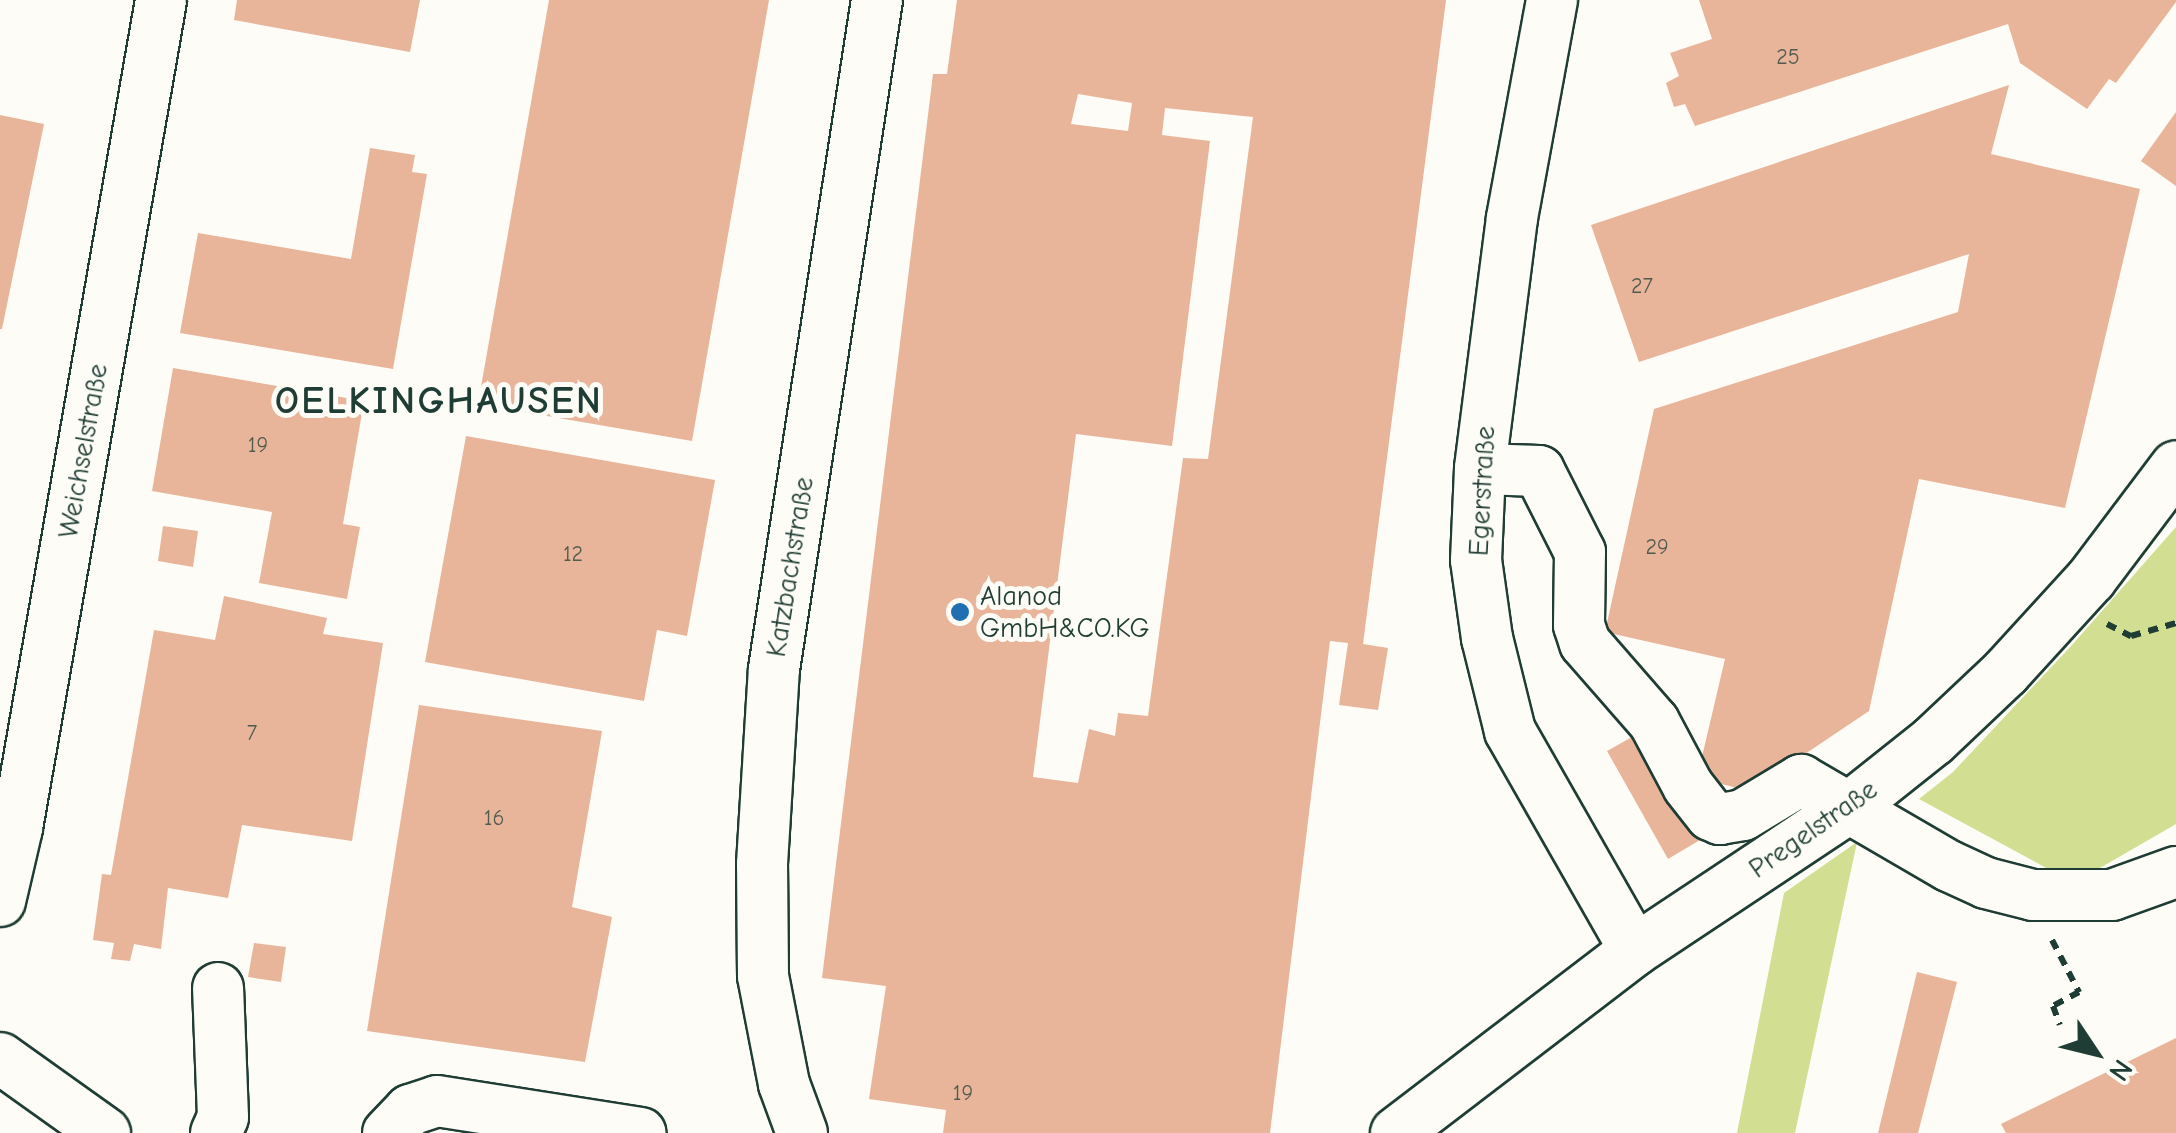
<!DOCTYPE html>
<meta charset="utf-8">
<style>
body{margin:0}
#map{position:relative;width:2176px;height:1133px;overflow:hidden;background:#fdfcf7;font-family:"Comic Neue",sans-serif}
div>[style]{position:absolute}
.green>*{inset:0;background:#d2de91}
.building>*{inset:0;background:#e8b59a}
.path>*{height:6px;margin-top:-3px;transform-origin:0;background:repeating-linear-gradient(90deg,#1f3d34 0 10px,transparent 0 18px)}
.roads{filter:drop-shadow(2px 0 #1f3d34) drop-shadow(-2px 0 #1f3d34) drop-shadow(0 2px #1f3d34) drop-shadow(0 -2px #1f3d34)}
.minor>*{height:50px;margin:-25px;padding:0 25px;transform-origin:25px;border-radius:25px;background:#fdfcf7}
.dots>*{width:28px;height:28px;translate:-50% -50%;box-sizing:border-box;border:5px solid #fdfcf7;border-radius:50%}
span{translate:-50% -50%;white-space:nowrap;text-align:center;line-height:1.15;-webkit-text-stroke:10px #fdfcf7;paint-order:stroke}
.number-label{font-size:22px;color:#515b4e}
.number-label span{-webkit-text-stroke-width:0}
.street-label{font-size:28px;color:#1f3d34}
.poi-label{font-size:28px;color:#1f3d34}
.left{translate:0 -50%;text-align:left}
.district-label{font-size:38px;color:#1f3d34;font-weight:700;letter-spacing:2.5px}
.north{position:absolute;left:2046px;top:1003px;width:100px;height:100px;-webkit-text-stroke:8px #fdfcf7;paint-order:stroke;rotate:125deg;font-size:28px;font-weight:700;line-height:40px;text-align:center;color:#1f3d34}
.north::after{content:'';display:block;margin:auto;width:35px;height:45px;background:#1f3d34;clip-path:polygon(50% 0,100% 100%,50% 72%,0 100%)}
</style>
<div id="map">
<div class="green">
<i style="clip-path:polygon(2176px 527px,2176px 824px,2074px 883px,1919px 799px,1953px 772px,2072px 645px)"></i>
<i style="clip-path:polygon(1857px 842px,1795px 1133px,1737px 1133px,1784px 893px)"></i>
</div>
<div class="building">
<i style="clip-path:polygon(237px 0,420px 0,410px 52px,234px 20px)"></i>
<i style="clip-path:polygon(549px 0,769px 0,692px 441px,478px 404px)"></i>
<i style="clip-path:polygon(evenodd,957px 0,1446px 0,1363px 644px,1388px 648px,1378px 710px,1339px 705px,1348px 643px,1330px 641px,1270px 1133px,943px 1133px,946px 1110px,869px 1099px,886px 986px,822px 978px,933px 74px,947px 74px,957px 0,1078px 94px,1132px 103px,1128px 131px,1071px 124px,1078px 94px,957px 0,1165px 108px,1253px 117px,1208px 459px,1183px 458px,1148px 716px,1118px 713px,1115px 736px,1089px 729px,1078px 783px,1033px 777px,1076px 434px,1172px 446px,1210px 141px,1162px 135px,1165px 108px)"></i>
<i style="clip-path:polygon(1699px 0,2176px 0,2176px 2px,2116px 83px,2109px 79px,2087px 109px,2020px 63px,2008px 24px,1695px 126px,1685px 104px,1674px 107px,1666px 83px,1679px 76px,1670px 53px,1712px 39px)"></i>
<i style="clip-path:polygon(2009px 85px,1991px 154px,2140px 189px,2065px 508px,1919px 479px,1869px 711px,1750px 791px,1697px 778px,1725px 659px,1605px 632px,1654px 409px,1958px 312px,1969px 254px,1639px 362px,1591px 225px)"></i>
<i style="clip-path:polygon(2176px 112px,2176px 186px,2141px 161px)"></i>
<i style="clip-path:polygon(0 115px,44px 124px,2px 329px,0 329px)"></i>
<i style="clip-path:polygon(370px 148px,415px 155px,412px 172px,427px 174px,393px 369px,180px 333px,198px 233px,351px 259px)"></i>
<i style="clip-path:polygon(173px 368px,364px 401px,343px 524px,360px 527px,347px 599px,259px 583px,272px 512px,152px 491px)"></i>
<i style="clip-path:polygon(466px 436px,715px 480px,687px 636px,657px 630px,644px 701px,425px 662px)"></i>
<i style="clip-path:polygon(163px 526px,198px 531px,193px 567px,158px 561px)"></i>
<i style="clip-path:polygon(224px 596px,327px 618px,323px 634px,383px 643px,352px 841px,242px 825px,228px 898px,168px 888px,161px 949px,134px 944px,130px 961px,111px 959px,114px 943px,93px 940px,102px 874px,111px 875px,154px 630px,215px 640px)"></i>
<i style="clip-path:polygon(419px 705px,602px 731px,572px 907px,612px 917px,585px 1062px,367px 1031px)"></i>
<i style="clip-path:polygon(1650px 727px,1710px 834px,1668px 859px,1607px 751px)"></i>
<i style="clip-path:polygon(254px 943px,286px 947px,281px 982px,248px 977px)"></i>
<i style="clip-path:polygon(1917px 972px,1957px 982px,1918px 1133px,1878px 1133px)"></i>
<i style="clip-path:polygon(2176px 1038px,2176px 1133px,2006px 1133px,2001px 1124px)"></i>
</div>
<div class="path">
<i style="left:2107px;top:624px;width:27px;rotate:27deg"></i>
<i style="left:2131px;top:636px;width:47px;rotate:-16.1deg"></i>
<i style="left:2052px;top:940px;width:59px;rotate:62.6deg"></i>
<i style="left:2079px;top:992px;width:30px;rotate:152deg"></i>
<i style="left:2053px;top:1006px;width:20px;rotate:70deg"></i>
</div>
<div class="roads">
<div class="minor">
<i style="left:1552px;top:0;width:222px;rotate:100.4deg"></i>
<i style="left:1512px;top:218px;width:253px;rotate:97.3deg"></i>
<i style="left:1480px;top:469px;width:91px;rotate:92.5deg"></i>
<i style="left:1476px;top:560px;width:79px;rotate:82deg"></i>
<i style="left:1487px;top:638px;width:96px;rotate:76.1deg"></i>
<i style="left:1510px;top:731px;width:252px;rotate:60.3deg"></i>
<i style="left:1480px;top:469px;width:59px;rotate:1.9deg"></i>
<i style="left:1539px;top:471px;width:91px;rotate:63.2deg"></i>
<i style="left:1580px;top:552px;width:73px;rotate:90.8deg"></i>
<i style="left:1579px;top:625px;width:19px;rotate:72deg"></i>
<i style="left:1585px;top:643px;width:105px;rotate:48.9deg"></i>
<i style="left:1654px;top:722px;width:72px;rotate:62deg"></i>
<i style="left:1688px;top:786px;width:37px;rotate:52deg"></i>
<i style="left:1711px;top:815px;width:10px;rotate:24deg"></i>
<i style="left:1720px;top:819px;width:23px;rotate:-10deg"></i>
<i style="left:1743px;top:815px;width:68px;rotate:-31.1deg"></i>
<i style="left:1801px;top:780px;width:171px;rotate:30.2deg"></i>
<i style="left:1949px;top:866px;width:41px;rotate:24.7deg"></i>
<i style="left:1986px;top:883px;width:49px;rotate:14.3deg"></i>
<i style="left:2033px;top:895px;width:79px"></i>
<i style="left:2112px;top:895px;width:68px;rotate:-19.8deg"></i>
<i style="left:0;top:901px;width:75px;rotate:-76.9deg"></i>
<i style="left:17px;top:828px;width:840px;rotate:-80.13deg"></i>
<i style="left:0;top:1058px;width:129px;rotate:35.5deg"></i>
<i style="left:216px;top:1133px;width:17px;rotate:-66deg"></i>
<i style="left:223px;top:1117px;width:129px;rotate:-92.2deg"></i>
<i style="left:388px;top:1133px;width:32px;rotate:-46deg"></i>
<i style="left:410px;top:1110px;width:28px;rotate:-18deg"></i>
<i style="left:437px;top:1101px;width:206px;rotate:8.9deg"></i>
<i style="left:802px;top:1133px;width:52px;rotate:-110.2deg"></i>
<i style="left:784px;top:1084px;width:110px;rotate:-101deg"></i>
<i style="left:763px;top:976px;width:112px;rotate:-90.5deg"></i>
<i style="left:762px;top:864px;width:195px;rotate:-86.5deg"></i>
<i style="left:774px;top:669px;width:677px;rotate:-81.25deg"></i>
<i style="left:1396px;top:1133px;width:301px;rotate:-37.4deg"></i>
<i style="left:1635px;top:950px;width:258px;rotate:-33.6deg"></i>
<i style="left:1850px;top:807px;width:106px;rotate:-38.5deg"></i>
<i style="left:1933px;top:741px;width:100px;rotate:-43.4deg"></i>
<i style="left:2006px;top:672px;width:126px;rotate:-47.6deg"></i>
<i style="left:2091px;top:579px;width:141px;rotate:-53deg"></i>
</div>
</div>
<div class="dots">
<i style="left:960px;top:612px;background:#1f6fb2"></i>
</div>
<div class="number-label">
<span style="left:1788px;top:58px">25</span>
<span style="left:1642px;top:287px">27</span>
<span style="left:258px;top:446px">19</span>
<span style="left:1657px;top:548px">29</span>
<span style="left:573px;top:555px">12</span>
<span style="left:252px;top:734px">7</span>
<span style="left:494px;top:819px">16</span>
<span style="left:963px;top:1094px">19</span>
</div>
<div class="street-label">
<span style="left:83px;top:451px;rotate:-80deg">Weichselstraße</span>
<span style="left:1482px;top:491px;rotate:-87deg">Egerstraße</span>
<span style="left:790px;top:567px;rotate:-81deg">Katzbachstraße</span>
<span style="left:1813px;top:829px;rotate:-35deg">Pregelstraße</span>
</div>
<div class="poi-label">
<span class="left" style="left:980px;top:612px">Alanod<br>GmbH&amp;CO.KG</span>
</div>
<div class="district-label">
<span style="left:439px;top:402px">OELKINGHAUSEN</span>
</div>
<div class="north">N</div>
</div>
